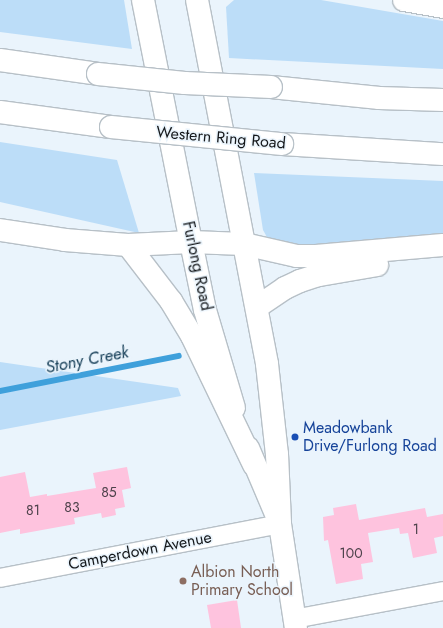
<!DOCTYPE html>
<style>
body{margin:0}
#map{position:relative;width:443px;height:628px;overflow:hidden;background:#eaf4fc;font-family:Jost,sans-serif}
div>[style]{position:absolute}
.green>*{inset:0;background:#bcddf8}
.stream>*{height:5.5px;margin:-2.75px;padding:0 2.75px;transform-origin:2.75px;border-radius:2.75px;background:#3fa0db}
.building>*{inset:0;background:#fec3de}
.roads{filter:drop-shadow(1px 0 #b7c0c7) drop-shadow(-1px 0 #b7c0c7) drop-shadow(0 1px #b7c0c7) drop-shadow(0 -1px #b7c0c7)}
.minor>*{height:18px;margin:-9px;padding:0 9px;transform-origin:9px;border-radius:9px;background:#fff}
.tertiary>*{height:22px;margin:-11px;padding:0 11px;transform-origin:11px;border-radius:11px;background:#fff}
.secondary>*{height:22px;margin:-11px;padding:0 11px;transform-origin:11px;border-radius:11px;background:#fff}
.motorway>*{height:22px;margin:-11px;padding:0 11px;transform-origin:11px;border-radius:11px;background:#fff}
.bridges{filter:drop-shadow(1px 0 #b7c0c7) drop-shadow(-1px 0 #b7c0c7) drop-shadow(0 1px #b7c0c7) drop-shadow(0 -1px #b7c0c7)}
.motorway-bridge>*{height:22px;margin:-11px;padding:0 11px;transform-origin:11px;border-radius:11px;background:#fff}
.dots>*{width:11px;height:11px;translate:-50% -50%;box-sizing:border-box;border:2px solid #eaf4fc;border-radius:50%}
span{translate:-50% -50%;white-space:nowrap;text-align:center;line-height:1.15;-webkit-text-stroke:3px #eaf4fc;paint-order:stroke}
.number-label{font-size:14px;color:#4e424b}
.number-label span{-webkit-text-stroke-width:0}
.street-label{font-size:16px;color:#14171a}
.transit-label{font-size:16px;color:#164399}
.left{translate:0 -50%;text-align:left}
.education-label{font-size:16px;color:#785e54}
.water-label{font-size:17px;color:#19415a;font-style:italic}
</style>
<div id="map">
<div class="green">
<i style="clip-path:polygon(0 0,124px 0,132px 49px,0 32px)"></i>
<i style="clip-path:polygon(234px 0,321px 0,443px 21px,443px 69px,229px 58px,226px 7px)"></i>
<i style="clip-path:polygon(0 142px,117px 160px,139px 233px,0 202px)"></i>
<i style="clip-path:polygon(254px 173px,443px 181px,443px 235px,335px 245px,293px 244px,268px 239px,263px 230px)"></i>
<i style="clip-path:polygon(0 362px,178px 388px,181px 396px,0 430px)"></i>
</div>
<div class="stream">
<i style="left:0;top:391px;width:182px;rotate:-11.1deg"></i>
</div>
<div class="building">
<i style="clip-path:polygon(127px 467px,131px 488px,122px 490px,125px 507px,115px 509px,116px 515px,102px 518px,101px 513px,74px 518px,75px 524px,20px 534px,20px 529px,0 533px,0 477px,25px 472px,30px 497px,47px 494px,47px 496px,96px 488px,93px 473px)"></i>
<i style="clip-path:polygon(356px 504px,359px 520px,425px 508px,427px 517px,443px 514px,443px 536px,434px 538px,437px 553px,413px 558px,408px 533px,400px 534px,399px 528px,368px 533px,373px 562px,361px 564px,363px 579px,336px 584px,328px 540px,324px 541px,323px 517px,334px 515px,333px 508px)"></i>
<i style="clip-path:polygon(237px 600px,241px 628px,211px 628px,207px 605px)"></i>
</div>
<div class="roads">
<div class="minor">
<i style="left:0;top:578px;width:285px;rotate:-10.9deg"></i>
<i style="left:294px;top:619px;width:152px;rotate:-10.6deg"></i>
</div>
<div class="tertiary">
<i style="left:191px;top:242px;width:69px;rotate:78.4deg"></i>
<i style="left:205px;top:310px;width:102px;rotate:73.5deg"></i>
<i style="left:244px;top:244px;width:122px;rotate:79.1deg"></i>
<i style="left:267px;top:364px;width:91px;rotate:83.7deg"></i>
<i style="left:277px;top:454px;width:70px;rotate:87.5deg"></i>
<i style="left:280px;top:524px;width:105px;rotate:81.3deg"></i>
<i style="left:248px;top:448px;width:72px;rotate:67deg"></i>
</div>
<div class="secondary">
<i style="left:143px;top:0;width:247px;rotate:78.8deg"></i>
<i style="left:191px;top:242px;width:53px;rotate:2.2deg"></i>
<i style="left:244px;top:244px;width:248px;rotate:-100.9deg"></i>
</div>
<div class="motorway">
<i style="left:404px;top:0;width:40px;rotate:10deg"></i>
<i style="left:0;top:60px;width:99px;rotate:8.1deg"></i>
<i style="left:271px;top:87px;width:109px;rotate:5.8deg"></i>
<i style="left:379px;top:98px;width:64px;rotate:1.8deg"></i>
<i style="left:0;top:112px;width:112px;rotate:7.7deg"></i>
<i style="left:282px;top:144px;width:161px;rotate:3.6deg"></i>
<i style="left:0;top:230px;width:66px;rotate:8.7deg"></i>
<i style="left:65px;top:240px;width:63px;rotate:4.5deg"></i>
<i style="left:128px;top:245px;width:63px;rotate:-2.7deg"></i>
<i style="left:244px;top:244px;width:54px;rotate:12.8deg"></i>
<i style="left:297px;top:256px;width:19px"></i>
<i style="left:316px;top:256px;width:127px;rotate:-5deg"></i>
<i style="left:128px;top:245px;width:71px;rotate:52.5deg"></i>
<i style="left:171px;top:301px;width:41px;rotate:59deg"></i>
<i style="left:192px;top:336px;width:143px;rotate:64.3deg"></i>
<i style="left:257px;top:307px;width:34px;rotate:-34deg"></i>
<i style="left:285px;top:288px;width:17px;rotate:-25deg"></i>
<i style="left:300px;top:281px;width:20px;rotate:-18deg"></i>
<i style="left:319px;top:275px;width:59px;rotate:-9.8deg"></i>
</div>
</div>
<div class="bridges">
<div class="motorway-bridge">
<i style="left:98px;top:74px;width:87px;rotate:5.9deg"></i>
<i style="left:185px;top:83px;width:86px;rotate:2.7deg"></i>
<i style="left:111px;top:127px;width:172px;rotate:5.7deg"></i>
</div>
</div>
<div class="dots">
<i style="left:295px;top:437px;background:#1a4fb4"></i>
<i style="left:183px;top:581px;background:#8d6e63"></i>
</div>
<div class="number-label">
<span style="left:109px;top:492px">85</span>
<span style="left:72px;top:507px">83</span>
<span style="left:33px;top:510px">81</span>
<span style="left:416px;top:529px">1</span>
<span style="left:351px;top:553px">100</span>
</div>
<div class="street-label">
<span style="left:221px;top:138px;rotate:5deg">Western Ring Road</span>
<span style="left:197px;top:266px;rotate:78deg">Furlong Road</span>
<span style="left:140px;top:551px;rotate:-11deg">Camperdown Avenue</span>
</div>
<div class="transit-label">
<span class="left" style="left:303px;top:437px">Meadowbank<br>Drive/Furlong Road</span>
</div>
<div class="education-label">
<span class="left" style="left:191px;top:581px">Albion North<br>Primary School</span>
</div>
<div class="water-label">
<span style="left:87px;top:360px;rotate:-11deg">Stony Creek</span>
</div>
</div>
